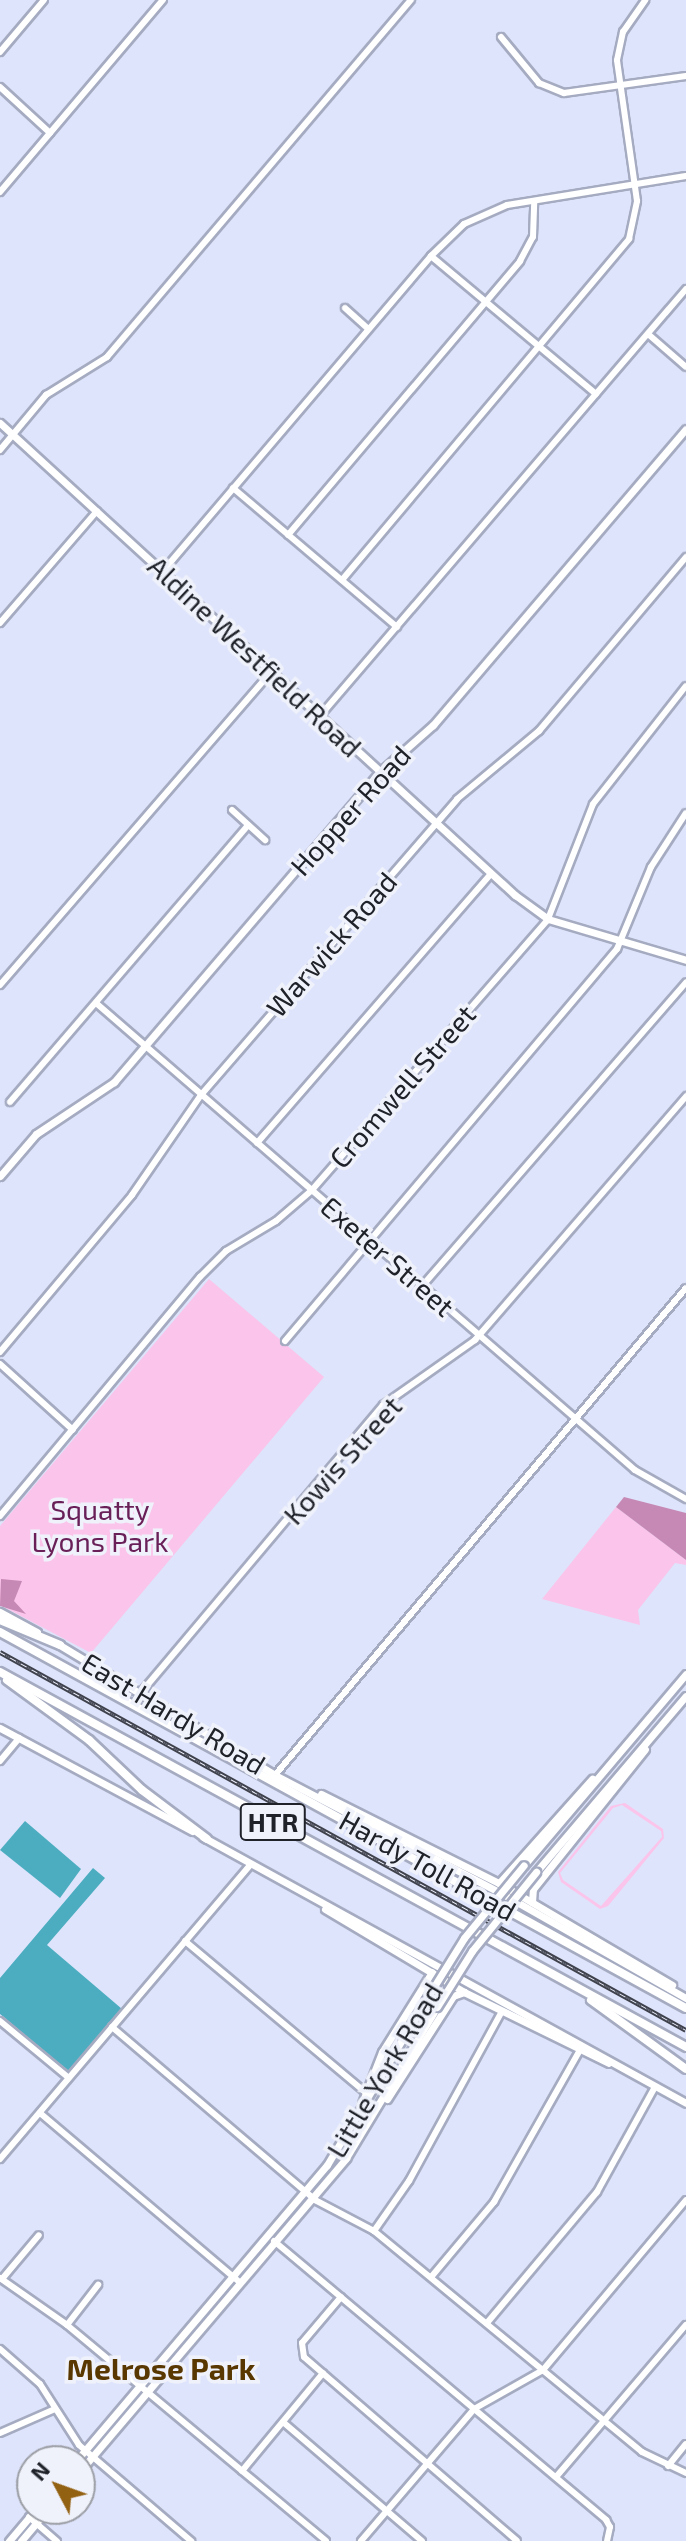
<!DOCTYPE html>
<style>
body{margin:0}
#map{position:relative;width:686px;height:2541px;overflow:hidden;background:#dee4fb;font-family:"Exo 2",sans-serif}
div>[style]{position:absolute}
.green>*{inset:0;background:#fbc4eb}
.forest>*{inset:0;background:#c689b5}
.water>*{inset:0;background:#4cadc0}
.roads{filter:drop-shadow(2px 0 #a5abc1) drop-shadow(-2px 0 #a5abc1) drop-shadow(0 2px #a5abc1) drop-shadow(0 -2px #a5abc1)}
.minor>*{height:6px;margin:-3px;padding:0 3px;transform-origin:3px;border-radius:3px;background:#fff}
.major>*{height:7px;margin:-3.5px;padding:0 3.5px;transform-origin:3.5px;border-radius:3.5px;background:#fff}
.highway>*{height:8px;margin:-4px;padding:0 4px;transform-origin:4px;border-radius:4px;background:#fff}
.rail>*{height:5px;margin-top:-2.5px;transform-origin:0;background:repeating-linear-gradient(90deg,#f0f2fb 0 6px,#3f424c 0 12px);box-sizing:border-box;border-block:2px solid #3f424c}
.bridges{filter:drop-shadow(2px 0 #a5abc1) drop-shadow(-2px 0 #a5abc1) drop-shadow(0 2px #a5abc1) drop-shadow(0 -2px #a5abc1)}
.major-bridge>*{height:7px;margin:-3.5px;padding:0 3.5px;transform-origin:3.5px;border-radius:3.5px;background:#fff}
span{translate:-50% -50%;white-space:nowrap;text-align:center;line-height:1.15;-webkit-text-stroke:7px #f0f2fb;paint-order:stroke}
.shield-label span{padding:2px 6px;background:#f0f2fb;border:2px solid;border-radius:6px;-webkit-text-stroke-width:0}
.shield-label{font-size:26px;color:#20222a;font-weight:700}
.street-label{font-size:28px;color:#20222a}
.park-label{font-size:28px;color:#692059}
.neighbourhood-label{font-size:30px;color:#593700;font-weight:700}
.north{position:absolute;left:16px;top:2445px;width:80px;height:80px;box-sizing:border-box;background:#f0f2fb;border:2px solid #9d9fa7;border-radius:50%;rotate:311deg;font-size:22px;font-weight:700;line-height:32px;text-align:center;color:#20222a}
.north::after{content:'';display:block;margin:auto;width:28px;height:36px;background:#936112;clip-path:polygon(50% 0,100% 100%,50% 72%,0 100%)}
</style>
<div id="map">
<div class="green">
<i style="clip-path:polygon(209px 1279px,324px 1377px,91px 1653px,0 1605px,0 1526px)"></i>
<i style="clip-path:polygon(616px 1507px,686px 1560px,686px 1565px,675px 1563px,638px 1610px,640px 1625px,542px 1599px)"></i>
<i style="clip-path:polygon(evenodd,625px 1803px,663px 1829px,664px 1838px,608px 1906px,600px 1909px,561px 1882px,558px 1872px,611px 1806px,625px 1803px,622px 1805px,661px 1831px,662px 1837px,601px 1906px,563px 1880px,560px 1873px,613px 1808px,622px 1805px)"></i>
</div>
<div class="forest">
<i style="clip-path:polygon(624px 1497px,686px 1513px,686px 1560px,616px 1507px)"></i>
<i style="clip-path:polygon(1px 1579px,22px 1581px,14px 1601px,26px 1614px,0 1606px)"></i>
</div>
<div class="water">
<i style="clip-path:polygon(25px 1821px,81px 1869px,60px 1898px,0 1850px)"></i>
<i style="clip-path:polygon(93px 1868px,105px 1878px,47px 1945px,122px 2009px,69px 2072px,0 2014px,0 1978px)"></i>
</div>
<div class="roads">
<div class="minor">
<i style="left:501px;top:37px;width:60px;rotate:50.4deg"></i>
<i style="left:539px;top:83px;width:27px;rotate:22deg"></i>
<i style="left:564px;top:93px;width:123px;rotate:-7.9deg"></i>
<i style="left:0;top:52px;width:68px;rotate:-49.8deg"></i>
<i style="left:0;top:87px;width:68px;rotate:42.6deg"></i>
<i style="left:0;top:192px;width:252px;rotate:-49.7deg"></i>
<i style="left:431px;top:256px;width:215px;rotate:39.9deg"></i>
<i style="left:345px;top:308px;width:31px;rotate:42deg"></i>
<i style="left:648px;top:334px;width:50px;rotate:41deg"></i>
<i style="left:0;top:450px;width:72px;rotate:-50.1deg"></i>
<i style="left:46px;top:395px;width:72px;rotate:-31.9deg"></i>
<i style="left:107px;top:357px;width:469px;rotate:-49.6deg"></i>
<i style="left:233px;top:488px;width:215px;rotate:40.3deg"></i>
<i style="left:288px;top:535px;width:359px;rotate:-49.7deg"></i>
<i style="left:520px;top:261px;width:27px;rotate:-62deg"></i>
<i style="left:533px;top:237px;width:36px;rotate:-88deg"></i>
<i style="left:163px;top:571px;width:414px;rotate:-49.6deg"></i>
<i style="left:431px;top:256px;width:46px;rotate:-44.1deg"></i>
<i style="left:464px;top:224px;width:47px;rotate:-23.8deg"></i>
<i style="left:507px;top:205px;width:181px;rotate:-9.2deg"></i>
<i style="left:342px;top:580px;width:446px;rotate:-49.9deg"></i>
<i style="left:629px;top:239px;width:39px;rotate:-78deg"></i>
<i style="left:637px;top:201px;width:142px;rotate:-98.1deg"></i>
<i style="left:617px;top:60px;width:29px;rotate:-78deg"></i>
<i style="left:623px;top:32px;width:39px;rotate:-55deg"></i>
<i style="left:0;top:623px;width:148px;rotate:-49.1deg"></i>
<i style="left:319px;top:717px;width:564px;rotate:-49.39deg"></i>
<i style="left:232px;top:810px;width:45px;rotate:42.3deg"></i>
<i style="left:0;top:985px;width:415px;rotate:-49.1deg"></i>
<i style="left:96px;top:1003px;width:713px;rotate:40.91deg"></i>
<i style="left:635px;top:1470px;width:59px;rotate:29.6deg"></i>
<i style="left:10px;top:1102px;width:365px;rotate:-49.3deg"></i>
<i style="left:257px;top:1143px;width:357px;rotate:-49deg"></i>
<i style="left:423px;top:1285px;width:401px;rotate:-49deg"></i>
<i style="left:285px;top:1341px;width:514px;rotate:-49.74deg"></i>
<i style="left:617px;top:949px;width:89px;rotate:-67.5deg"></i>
<i style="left:651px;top:867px;width:64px;rotate:-57.1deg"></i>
<i style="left:0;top:1352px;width:205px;rotate:-49.9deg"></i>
<i style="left:132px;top:1195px;width:121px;rotate:-55.4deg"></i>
<i style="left:201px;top:1095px;width:391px;rotate:-49.1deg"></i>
<i style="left:457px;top:799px;width:107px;rotate:-39.7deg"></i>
<i style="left:539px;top:731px;width:228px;rotate:-49.8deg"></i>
<i style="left:0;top:1364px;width:98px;rotate:42.1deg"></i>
<i style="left:0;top:1516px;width:312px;rotate:-50.1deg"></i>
<i style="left:200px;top:1277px;width:37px;rotate:-45deg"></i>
<i style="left:226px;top:1251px;width:58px;rotate:-31deg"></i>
<i style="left:276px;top:1221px;width:48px;rotate:-40.7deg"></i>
<i style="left:312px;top:1190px;width:359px;rotate:-48.9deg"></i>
<i style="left:548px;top:919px;width:123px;rotate:-68.6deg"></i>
<i style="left:593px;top:804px;width:150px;rotate:-51.8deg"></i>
<i style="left:139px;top:1695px;width:379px;rotate:-49.9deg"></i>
<i style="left:383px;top:1405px;width:113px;rotate:-35.2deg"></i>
<i style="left:475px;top:1340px;width:323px;rotate:-49.1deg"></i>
<i style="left:0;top:1761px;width:30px;rotate:-50deg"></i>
<i style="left:275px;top:1775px;width:637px;rotate:-49.84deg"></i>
<i style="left:185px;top:1941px;width:235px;rotate:40deg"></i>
<i style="left:0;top:2021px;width:89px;rotate:39.6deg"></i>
<i style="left:112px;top:2027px;width:267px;rotate:40.4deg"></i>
<i style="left:315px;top:2200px;width:67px;rotate:27.7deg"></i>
<i style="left:374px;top:2231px;width:347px;rotate:39.5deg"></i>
<i style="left:642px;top:2452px;width:49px;rotate:25.5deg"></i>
<i style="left:40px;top:2113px;width:261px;rotate:40.3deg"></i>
<i style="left:0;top:2159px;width:387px;rotate:-49.6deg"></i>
<i style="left:374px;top:2231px;width:61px;rotate:-55deg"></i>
<i style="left:409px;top:2181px;width:194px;rotate:-61.3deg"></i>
<i style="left:274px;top:2241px;width:434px;rotate:40deg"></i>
<i style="left:606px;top:2520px;width:8px;rotate:60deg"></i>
<i style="left:610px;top:2527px;width:14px;rotate:102deg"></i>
<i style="left:432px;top:2276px;width:97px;rotate:-50deg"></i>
<i style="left:494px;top:2202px;width:172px;rotate:-60.5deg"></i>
<i style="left:0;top:2278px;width:82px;rotate:35deg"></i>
<i style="left:67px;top:2325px;width:337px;rotate:39.8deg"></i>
<i style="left:2px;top:2279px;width:57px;rotate:-49.9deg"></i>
<i style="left:341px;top:2297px;width:60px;rotate:130.3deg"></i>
<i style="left:302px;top:2343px;width:14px;rotate:82deg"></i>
<i style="left:304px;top:2357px;width:281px;rotate:40.8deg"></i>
<i style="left:487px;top:2323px;width:171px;rotate:-50deg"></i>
<i style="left:597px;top:2192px;width:120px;rotate:-61.1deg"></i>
<i style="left:67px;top:2325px;width:51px;rotate:-52.2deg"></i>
<i style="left:0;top:2349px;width:53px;rotate:41.2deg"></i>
<i style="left:40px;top:2384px;width:72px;rotate:57.4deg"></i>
<i style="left:79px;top:2445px;width:148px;rotate:40.6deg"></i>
<i style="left:283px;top:2422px;width:183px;rotate:40.6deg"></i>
<i style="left:0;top:2433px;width:60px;rotate:-23.6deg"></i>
<i style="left:668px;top:2466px;width:28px;rotate:-51deg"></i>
<i style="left:242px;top:2471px;width:127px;rotate:-50.4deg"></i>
<i style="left:556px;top:2477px;width:200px;rotate:-49.5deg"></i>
<i style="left:29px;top:2517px;width:37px;rotate:41deg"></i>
<i style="left:361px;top:2541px;width:174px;rotate:-49.4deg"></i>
<i style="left:474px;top:2409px;width:79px;rotate:-29.5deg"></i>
<i style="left:543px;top:2370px;width:222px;rotate:-49.9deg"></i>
</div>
<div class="major">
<i style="left:0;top:423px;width:699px;rotate:42.51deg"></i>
<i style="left:515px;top:895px;width:41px;rotate:36deg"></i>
<i style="left:548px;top:919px;width:144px;rotate:16.5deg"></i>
<i style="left:0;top:1176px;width:55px;rotate:-49.4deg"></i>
<i style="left:36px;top:1134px;width:94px;rotate:-33.7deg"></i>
<i style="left:114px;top:1082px;width:410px;rotate:-49.4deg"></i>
<i style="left:381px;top:771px;width:69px;rotate:-41.5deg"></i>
<i style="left:433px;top:725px;width:389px;rotate:-49.5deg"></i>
<i style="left:0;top:1612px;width:42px;rotate:28.4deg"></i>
<i style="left:58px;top:1644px;width:253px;rotate:31.1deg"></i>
<i style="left:275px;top:1775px;width:255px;rotate:27.6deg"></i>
<i style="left:501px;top:1893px;width:213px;rotate:29.6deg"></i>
<i style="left:0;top:1728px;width:218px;rotate:28.2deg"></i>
<i style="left:321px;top:1794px;width:199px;rotate:26.6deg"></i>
<i style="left:499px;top:1883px;width:201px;rotate:30.5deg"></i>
<i style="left:203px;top:1837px;width:551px;rotate:28.84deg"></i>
<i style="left:524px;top:1865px;width:250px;rotate:-49.7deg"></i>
<i style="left:536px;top:1872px;width:231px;rotate:-49.6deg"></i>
<i style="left:499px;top:1883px;width:140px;rotate:-48.2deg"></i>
<i style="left:532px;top:1902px;width:13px;rotate:-86deg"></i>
<i style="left:533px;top:1889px;width:179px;rotate:-51.3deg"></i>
<i style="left:325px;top:1909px;width:162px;rotate:30.8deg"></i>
<i style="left:464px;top:1992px;width:161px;rotate:26.1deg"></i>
<i style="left:387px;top:2099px;width:122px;rotate:-57.3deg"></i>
<i style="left:453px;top:1996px;width:12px;rotate:-20deg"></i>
<i style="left:362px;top:2103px;width:55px;rotate:-68.6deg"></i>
<i style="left:382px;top:2052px;width:94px;rotate:-58deg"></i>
<i style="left:76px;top:2461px;width:388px;rotate:-49.7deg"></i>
<i style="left:327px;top:2165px;width:191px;rotate:-59.1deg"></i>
<i style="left:80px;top:2471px;width:411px;rotate:-49.6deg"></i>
<i style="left:346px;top:2158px;width:176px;rotate:-58.9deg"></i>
<i style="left:9px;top:2541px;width:42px;rotate:-49.8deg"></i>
<i style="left:21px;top:2541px;width:42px;rotate:-49.8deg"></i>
</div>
<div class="highway">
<i style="left:0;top:1620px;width:65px;rotate:22.6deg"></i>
<i style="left:0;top:1632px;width:782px;rotate:28.73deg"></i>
<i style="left:0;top:1672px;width:782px;rotate:28.66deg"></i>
<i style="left:7px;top:1680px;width:102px;rotate:36.2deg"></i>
<i style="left:89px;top:1740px;width:73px;rotate:43.3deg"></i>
<i style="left:142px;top:1790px;width:81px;rotate:37deg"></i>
<i style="left:591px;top:2000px;width:117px;rotate:36deg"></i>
</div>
</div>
<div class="rail">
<i style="left:0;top:1652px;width:783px;rotate:28.86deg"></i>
</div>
<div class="bridges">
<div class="major-bridge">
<i style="left:425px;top:2001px;width:74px;rotate:-58.2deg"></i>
<i style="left:464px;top:1938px;width:94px;rotate:-50.6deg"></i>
<i style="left:437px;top:2007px;width:66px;rotate:-58deg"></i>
<i style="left:472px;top:1951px;width:102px;rotate:-51deg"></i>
</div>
</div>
<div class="shield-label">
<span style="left:273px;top:1822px">HTR</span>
</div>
<div class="street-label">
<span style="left:255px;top:656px;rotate:43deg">Aldine Westfield Road</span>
<span style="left:350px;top:810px;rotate:-48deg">Hopper Road</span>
<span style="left:331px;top:944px;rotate:-49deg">Warwick Road</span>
<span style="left:402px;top:1086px;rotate:-49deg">Cromwell Street</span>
<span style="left:388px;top:1256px;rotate:41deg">Exeter Street</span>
<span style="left:342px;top:1460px;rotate:-48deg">Kowis Street</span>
<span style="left:174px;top:1713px;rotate:31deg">East Hardy Road</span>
<span style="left:428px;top:1865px;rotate:29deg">Hardy Toll Road</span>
<span style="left:384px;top:2070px;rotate:-59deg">Little York Road</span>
</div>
<div class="park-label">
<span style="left:100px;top:1525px">Squatty<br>Lyons Park</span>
</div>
<div class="neighbourhood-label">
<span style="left:161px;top:2368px">Melrose Park</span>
</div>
<div class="north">N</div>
</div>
